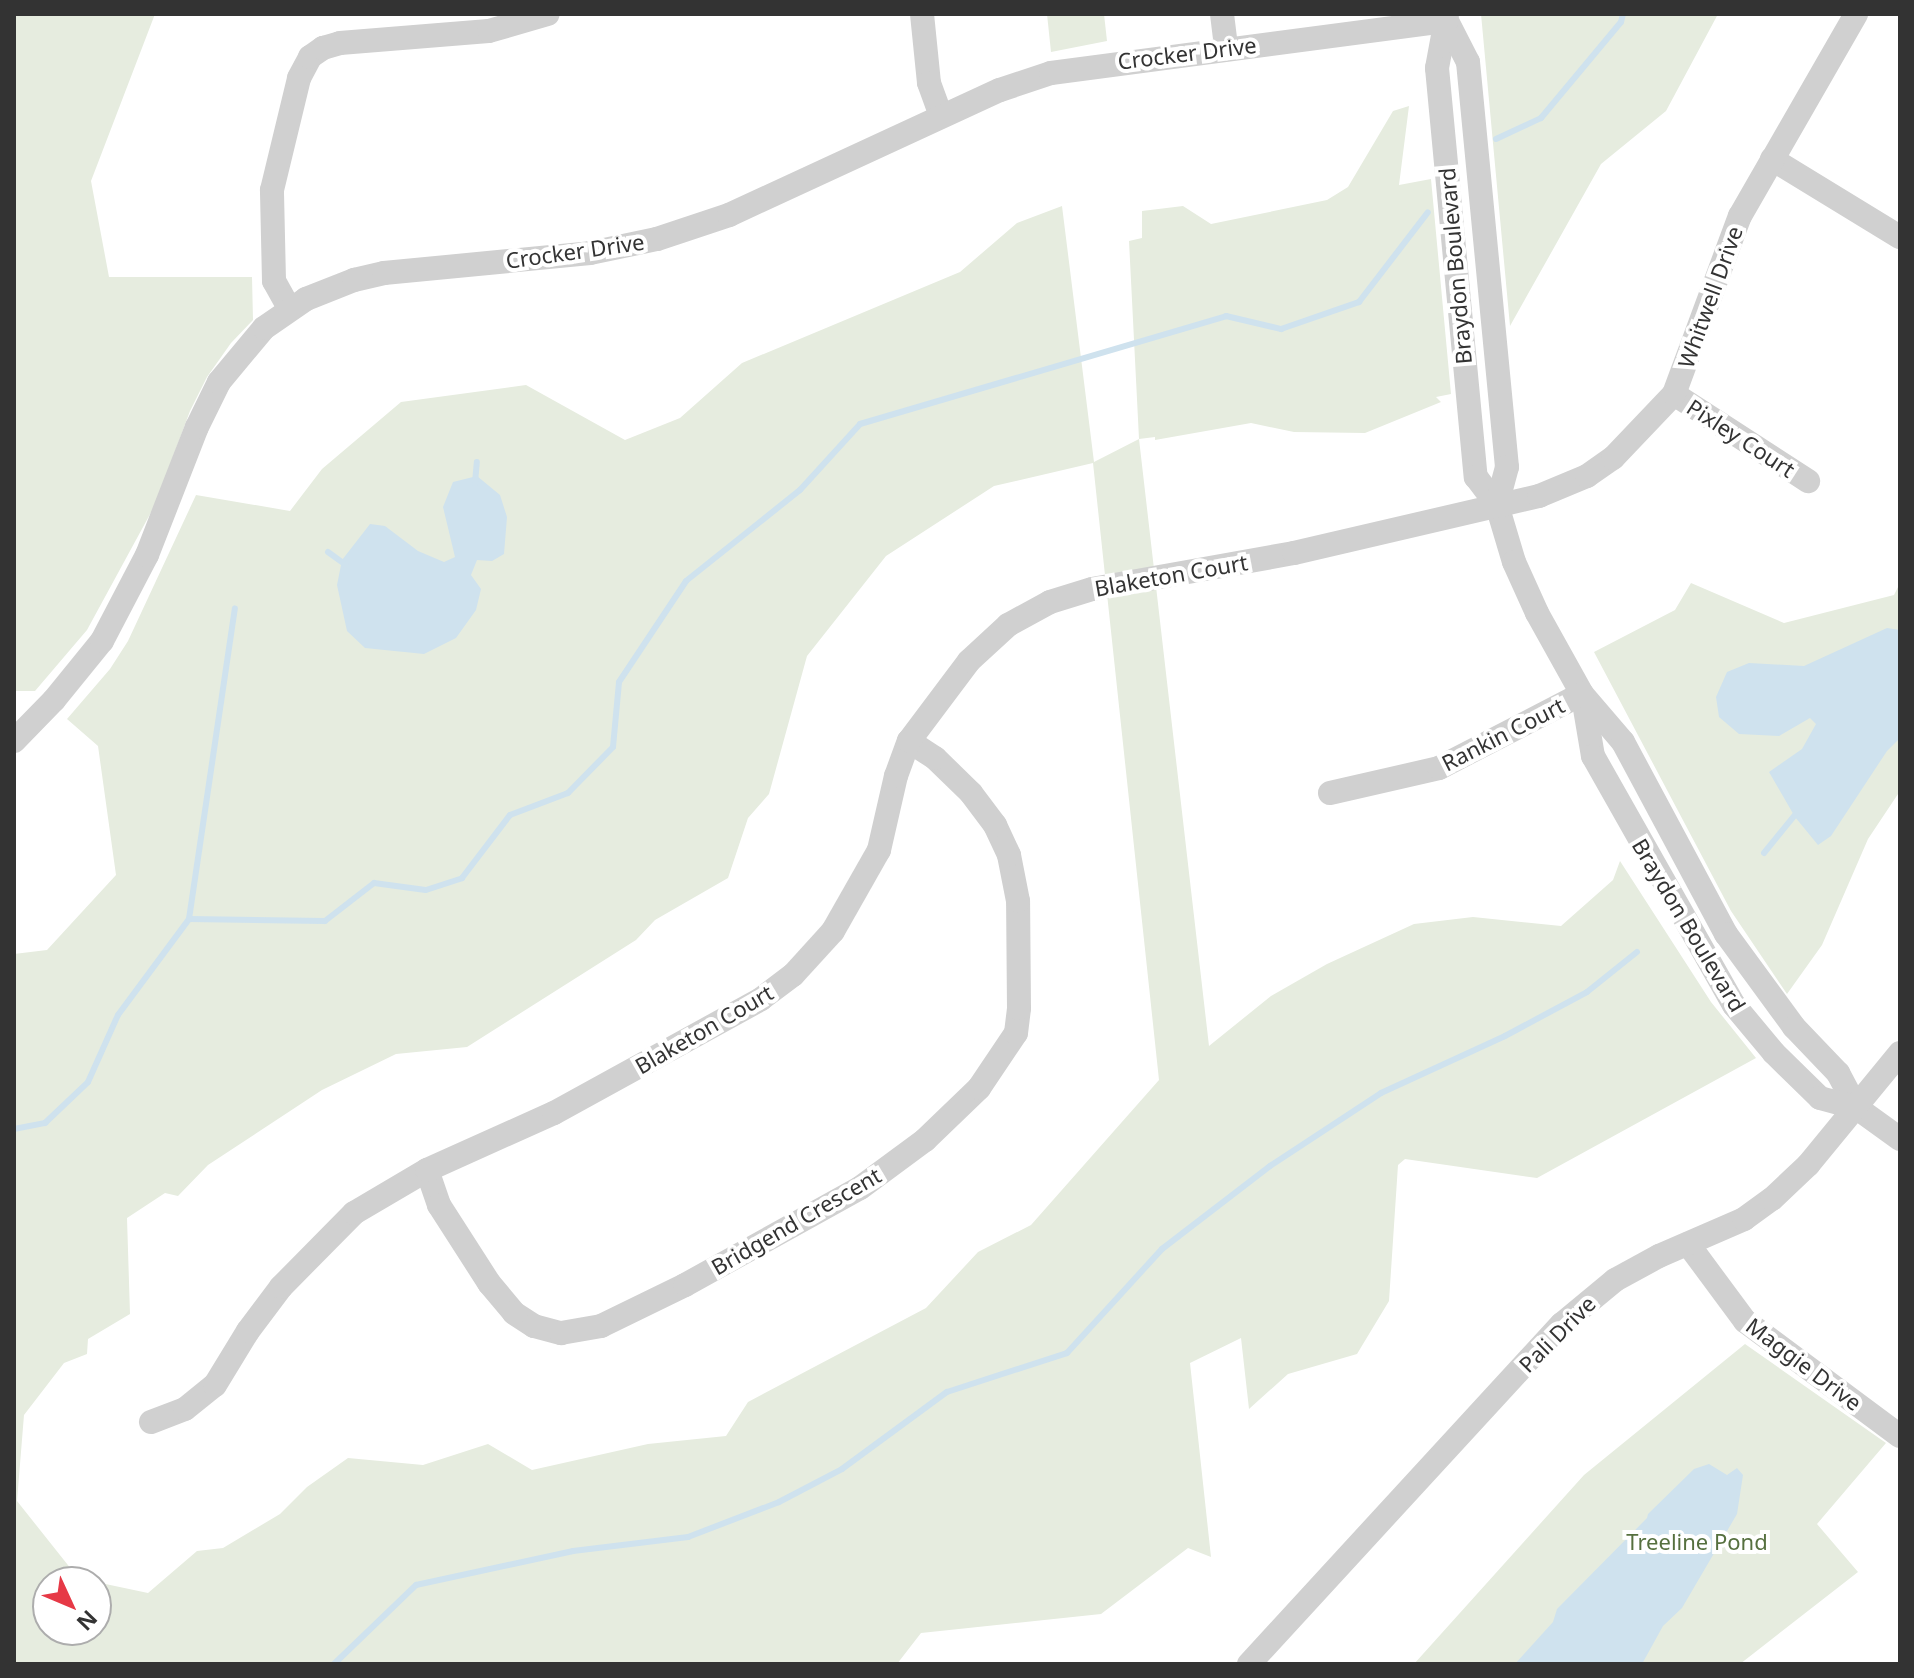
<!DOCTYPE html>
<style>
body{margin:0}
#map{position:relative;width:1914px;height:1678px;overflow:hidden;background:#fff;font-family:"Noto Sans",sans-serif}
div>[style]{position:absolute}
.green>*{inset:0;background:#e6ecdf}
.water>*{inset:0;background:#cfe2ee}
.stream>*{height:6px;margin:-3px;padding:0 3px;transform-origin:3px;border-radius:3px;background:#cfe2ee}
.street>*{height:24px;margin:-12px;padding:0 12px;transform-origin:12px;border-radius:12px;background:#d0d0d0}
span{translate:-50% -50%;white-space:nowrap;text-align:center;line-height:1.15;-webkit-text-stroke:8px #fff;paint-order:stroke}
.street-label{font-size:22px;color:#333}
.park-label{font-size:22px;color:#56703f}
.frame{position:absolute;inset:0;border:16px solid #333;pointer-events:none}
.north{position:absolute;left:32px;top:1566px;width:80px;height:80px;box-sizing:border-box;background:#fff;border:2px solid #adadad;border-radius:50%;rotate:134deg;font-size:22px;font-weight:700;line-height:32px;text-align:center;color:#333}
.north::after{content:'';display:block;margin:auto;width:28px;height:36px;background:#e63946;clip-path:polygon(50% 0,100% 100%,50% 72%,0 100%)}
</style>
<div id="map">
<div class="green">
<i style="clip-path:polygon(14px 14px,155px 14px,91px 181px,109px 277px,252px 277px,253px 320px,231px 343px,207px 377px,190px 411px,155px 505px,87px 630px,35px 691px,14px 691px)"></i>
<i style="clip-path:polygon(1047px 14px,1104px 14px,1107px 41px,1051px 52px)"></i>
<i style="clip-path:polygon(1481px 14px,1718px 14px,1666px 111px,1601px 164px,1510px 326px)"></i>
<i style="clip-path:polygon(evenodd,1409px 106px,1399px 185px,1431px 179px,1451px 394px,1436px 397px,1441px 402px,1365px 433px,1294px 432px,1251px 423px,1155px 440px,1155px 437px,1139px 439px,1209px 1046px,1271px 996px,1327px 964px,1414px 924px,1473px 917px,1561px 926px,1613px 880px,1620px 861px,1711px 1002px,1756px 1058px,1537px 1178px,1405px 1159px,1398px 1165px,1389px 1301px,1357px 1354px,1288px 1374px,1249px 1409px,1241px 1338px,1190px 1363px,1211px 1557px,1188px 1548px,1101px 1614px,921px 1633px,897px 1664px,14px 1664px,14px 954px,47px 950px,116px 875px,98px 746px,67px 719px,110px 669px,128px 641px,196px 495px,290px 511px,322px 469px,401px 402px,526px 385px,625px 440px,680px 418px,742px 363px,960px 272px,1017px 223px,1062px 206px,1094px 462px,1139px 439px,1129px 241px,1142px 238px,1142px 211px,1183px 206px,1211px 224px,1327px 200px,1348px 187px,1393px 111px,1409px 106px,1093px 463px,1159px 1080px,1031px 1225px,978px 1252px,926px 1308px,748px 1402px,726px 1436px,648px 1444px,532px 1470px,488px 1444px,423px 1465px,348px 1458px,307px 1487px,280px 1514px,223px 1548px,197px 1551px,148px 1593px,96px 1582px,96px 1630px,48px 1630px,48px 1582px,96px 1582px,79px 1579px,17px 1501px,24px 1415px,64px 1363px,87px 1354px,88px 1339px,130px 1314px,127px 1218px,165px 1193px,178px 1196px,208px 1165px,322px 1090px,396px 1054px,467px 1047px,636px 940px,655px 920px,728px 878px,748px 818px,769px 794px,807px 656px,886px 556px,994px 486px,1093px 463px)"></i>
<i style="clip-path:polygon(1691px 583px,1784px 623px,1894px 595px,1900px 583px,1900px 791px,1868px 839px,1822px 945px,1787px 994px,1731px 911px,1594px 652px,1675px 610px)"></i>
<i style="clip-path:polygon(1745px 1344px,1886px 1443px,1817px 1524px,1858px 1572px,1740px 1664px,1414px 1664px,1584px 1475px)"></i>
</div>
<div class="water">
<i style="clip-path:polygon(477px 476px,500px 495px,507px 517px,504px 554px,492px 561px,477px 560px,471px 575px,481px 589px,476px 610px,456px 638px,424px 654px,365px 648px,347px 631px,337px 585px,342px 560px,370px 524px,385px 526px,418px 551px,444px 562px,455px 557px,443px 507px,453px 482px)"></i>
<i style="clip-path:polygon(1887px 628px,1900px 630px,1900px 738px,1887px 751px,1831px 836px,1818px 845px,1795px 817px,1769px 772px,1802px 749px,1816px 724px,1810px 718px,1779px 736px,1739px 734px,1719px 717px,1716px 697px,1727px 672px,1749px 663px,1804px 666px)"></i>
<i style="clip-path:polygon(1709px 1464px,1727px 1475px,1737px 1468px,1743px 1475px,1737px 1514px,1682px 1608px,1663px 1626px,1642px 1664px,1515px 1664px,1553px 1622px,1557px 1609px,1647px 1518px,1648px 1514px,1694px 1469px)"></i>
</div>
<div class="stream">
<i style="left:1496px;top:139px;width:50px;rotate:-25deg"></i>
<i style="left:1541px;top:118px;width:125px;rotate:-50.2deg"></i>
<i style="left:1621px;top:22px;width:8px;rotate:-76deg"></i>
<i style="left:475px;top:483px;width:21px;rotate:-85deg"></i>
<i style="left:328px;top:552px;width:22px;rotate:36deg"></i>
<i style="left:1764px;top:853px;width:55px;rotate:-50.9deg"></i>
<i style="left:189px;top:919px;width:136px;rotate:0.8deg"></i>
<i style="left:325px;top:921px;width:62px;rotate:-37.8deg"></i>
<i style="left:374px;top:883px;width:52px;rotate:7.7deg"></i>
<i style="left:426px;top:890px;width:38px;rotate:-18deg"></i>
<i style="left:462px;top:878px;width:79px;rotate:-52.7deg"></i>
<i style="left:510px;top:815px;width:62px;rotate:-20.8deg"></i>
<i style="left:568px;top:793px;width:64px;rotate:-45.6deg"></i>
<i style="left:613px;top:747px;width:65px;rotate:-84.7deg"></i>
<i style="left:619px;top:682px;width:121px;rotate:-56.4deg"></i>
<i style="left:686px;top:581px;width:146px;rotate:-38.6deg"></i>
<i style="left:800px;top:490px;width:89px;rotate:-47.7deg"></i>
<i style="left:860px;top:424px;width:382px;rotate:-16.4deg"></i>
<i style="left:1226px;top:316px;width:57px;rotate:13.3deg"></i>
<i style="left:1281px;top:329px;width:83px;rotate:-19.1deg"></i>
<i style="left:1359px;top:302px;width:113px;rotate:-52.5deg"></i>
<i style="left:14px;top:1129px;width:32px;rotate:-11deg"></i>
<i style="left:45px;top:1123px;width:59px;rotate:-43.6deg"></i>
<i style="left:88px;top:1082px;width:73px;rotate:-65.9deg"></i>
<i style="left:118px;top:1015px;width:119px;rotate:-53.5deg"></i>
<i style="left:189px;top:919px;width:314px;rotate:-81.6deg"></i>
<i style="left:334px;top:1664px;width:114px;rotate:-43.9deg"></i>
<i style="left:416px;top:1585px;width:161px;rotate:-12.2deg"></i>
<i style="left:573px;top:1551px;width:116px;rotate:-6.9deg"></i>
<i style="left:688px;top:1537px;width:97px;rotate:-21deg"></i>
<i style="left:779px;top:1502px;width:71px;rotate:-27.6deg"></i>
<i style="left:842px;top:1469px;width:130px;rotate:-36.3deg"></i>
<i style="left:947px;top:1392px;width:126px;rotate:-18deg"></i>
<i style="left:1067px;top:1353px;width:141px;rotate:-47.6deg"></i>
<i style="left:1162px;top:1249px;width:136px;rotate:-37.5deg"></i>
<i style="left:1270px;top:1166px;width:133px;rotate:-33.3deg"></i>
<i style="left:1381px;top:1093px;width:136px;rotate:-24.7deg"></i>
<i style="left:1505px;top:1036px;width:93px;rotate:-28.2deg"></i>
<i style="left:1587px;top:992px;width:64px;rotate:-38.7deg"></i>
</div>
<div class="street">
<i style="left:922px;top:14px;width:69px;rotate:84.2deg"></i>
<i style="left:929px;top:83px;width:35px;rotate:70deg"></i>
<i style="left:1222px;top:14px;width:34px;rotate:83deg"></i>
<i style="left:1447px;top:14px;width:55px;rotate:100.5deg"></i>
<i style="left:1437px;top:68px;width:411px;rotate:84.6deg"></i>
<i style="left:1476px;top:477px;width:35px;rotate:53deg"></i>
<i style="left:1497px;top:505px;width:59px;rotate:73.4deg"></i>
<i style="left:1514px;top:562px;width:56px;rotate:65.7deg"></i>
<i style="left:1537px;top:613px;width:93px;rotate:60.9deg"></i>
<i style="left:1582px;top:694px;width:63px;rotate:49.5deg"></i>
<i style="left:1623px;top:742px;width:218px;rotate:61.8deg"></i>
<i style="left:1726px;top:934px;width:115px;rotate:53.8deg"></i>
<i style="left:1794px;top:1027px;width:64px;rotate:46.3deg"></i>
<i style="left:1838px;top:1073px;width:40px;rotate:62deg"></i>
<i style="left:1447px;top:21px;width:46px;rotate:62.9deg"></i>
<i style="left:1468px;top:62px;width:407px;rotate:84.5deg"></i>
<i style="left:1507px;top:467px;width:39px;rotate:105deg"></i>
<i style="left:1772px;top:159px;width:150px;rotate:31.4deg"></i>
<i style="left:289px;top:308px;width:31px;rotate:-119deg"></i>
<i style="left:274px;top:281px;width:91px;rotate:-91.3deg"></i>
<i style="left:272px;top:190px;width:115px;rotate:-76.4deg"></i>
<i style="left:299px;top:78px;width:24px;rotate:-62deg"></i>
<i style="left:310px;top:57px;width:16px;rotate:-35deg"></i>
<i style="left:323px;top:48px;width:18px;rotate:-16deg"></i>
<i style="left:340px;top:43px;width:149px;rotate:-4.6deg"></i>
<i style="left:489px;top:31px;width:61px;rotate:-16.1deg"></i>
<i style="left:1674px;top:394px;width:160px;rotate:33deg"></i>
<i style="left:1583px;top:697px;width:60px;rotate:80.4deg"></i>
<i style="left:1593px;top:756px;width:286px;rotate:60.5deg"></i>
<i style="left:1734px;top:1005px;width:62px;rotate:50.2deg"></i>
<i style="left:1774px;top:1053px;width:64px;rotate:44.4deg"></i>
<i style="left:1820px;top:1098px;width:38px;rotate:15deg"></i>
<i style="left:1857px;top:1108px;width:53px;rotate:35.8deg"></i>
<i style="left:14px;top:741px;width:57px;rotate:-45.7deg"></i>
<i style="left:54px;top:700px;width:76px;rotate:-50.9deg"></i>
<i style="left:102px;top:641px;width:97px;rotate:-62.4deg"></i>
<i style="left:147px;top:555px;width:137px;rotate:-68.7deg"></i>
<i style="left:197px;top:427px;width:50px;rotate:-63.9deg"></i>
<i style="left:219px;top:382px;width:70px;rotate:-50.2deg"></i>
<i style="left:264px;top:328px;width:51px;rotate:-34.6deg"></i>
<i style="left:306px;top:299px;width:52px;rotate:-21.6deg"></i>
<i style="left:354px;top:280px;width:31px;rotate:-13deg"></i>
<i style="left:384px;top:273px;width:207px;rotate:-5.5deg"></i>
<i style="left:590px;top:253px;width:68px;rotate:-11.8deg"></i>
<i style="left:657px;top:239px;width:76px;rotate:-18.4deg"></i>
<i style="left:729px;top:215px;width:298px;rotate:-24.8deg"></i>
<i style="left:1000px;top:90px;width:54px;rotate:-18.4deg"></i>
<i style="left:1051px;top:73px;width:399px;rotate:-7.5deg"></i>
<i style="left:1330px;top:793px;width:112px;rotate:-12.9deg"></i>
<i style="left:1439px;top:768px;width:161px;rotate:-27.4deg"></i>
<i style="left:427px;top:1170px;width:37px;rotate:71deg"></i>
<i style="left:439px;top:1205px;width:93px;rotate:57.3deg"></i>
<i style="left:489px;top:1283px;width:39px;rotate:50deg"></i>
<i style="left:514px;top:1313px;width:24px;rotate:33deg"></i>
<i style="left:534px;top:1326px;width:28px;rotate:15deg"></i>
<i style="left:561px;top:1333px;width:41px;rotate:-9.9deg"></i>
<i style="left:601px;top:1326px;width:93px;rotate:-26deg"></i>
<i style="left:685px;top:1285px;width:200px;rotate:-29deg"></i>
<i style="left:860px;top:1188px;width:81px;rotate:-36.4deg"></i>
<i style="left:925px;top:1140px;width:75px;rotate:-43.9deg"></i>
<i style="left:979px;top:1088px;width:66px;rotate:-56.1deg"></i>
<i style="left:1016px;top:1033px;width:25px;rotate:-83deg"></i>
<i style="left:1019px;top:1008px;width:107px;rotate:-90.5deg"></i>
<i style="left:1018px;top:901px;width:47px;rotate:-101.1deg"></i>
<i style="left:1009px;top:855px;width:33px;rotate:-115deg"></i>
<i style="left:995px;top:825px;width:40px;rotate:-127deg"></i>
<i style="left:971px;top:793px;width:50px;rotate:-135.8deg"></i>
<i style="left:935px;top:758px;width:31px;rotate:-147deg"></i>
<i style="left:1688px;top:1244px;width:96px;rotate:53.5deg"></i>
<i style="left:1745px;top:1321px;width:193px;rotate:36.6deg"></i>
<i style="left:151px;top:1422px;width:36px;rotate:-21deg"></i>
<i style="left:185px;top:1409px;width:38px;rotate:-39deg"></i>
<i style="left:215px;top:1385px;width:63px;rotate:-58.6deg"></i>
<i style="left:248px;top:1331px;width:55px;rotate:-53.1deg"></i>
<i style="left:281px;top:1287px;width:104px;rotate:-45.4deg"></i>
<i style="left:354px;top:1213px;width:85px;rotate:-30.5deg"></i>
<i style="left:427px;top:1170px;width:139px;rotate:-24.2deg"></i>
<i style="left:554px;top:1113px;width:236px;rotate:-28.8deg"></i>
<i style="left:761px;top:999px;width:40px;rotate:-37deg"></i>
<i style="left:793px;top:975px;width:59px;rotate:-47.7deg"></i>
<i style="left:833px;top:931px;width:93px;rotate:-60.4deg"></i>
<i style="left:879px;top:850px;width:76px;rotate:-77.1deg"></i>
<i style="left:896px;top:776px;width:37px;rotate:-70deg"></i>
<i style="left:909px;top:741px;width:100px;rotate:-53.1deg"></i>
<i style="left:969px;top:661px;width:53px;rotate:-42.7deg"></i>
<i style="left:1008px;top:625px;width:48px;rotate:-28.7deg"></i>
<i style="left:1050px;top:602px;width:44px;rotate:-17.2deg"></i>
<i style="left:1092px;top:589px;width:205px;rotate:-10.1deg"></i>
<i style="left:1294px;top:553px;width:252px;rotate:-13.1deg"></i>
<i style="left:1539px;top:496px;width:52px;rotate:-22.6deg"></i>
<i style="left:1587px;top:476px;width:32px;rotate:-35deg"></i>
<i style="left:1613px;top:458px;width:88px;rotate:-46.4deg"></i>
<i style="left:1674px;top:394px;width:190px;rotate:-69.7deg"></i>
<i style="left:1740px;top:216px;width:233px;rotate:-60.1deg"></i>
<i style="left:1249px;top:1664px;width:462px;rotate:-47.4deg"></i>
<i style="left:1562px;top:1324px;width:69px;rotate:-39.7deg"></i>
<i style="left:1615px;top:1280px;width:50px;rotate:-28.6deg"></i>
<i style="left:1659px;top:1256px;width:93px;rotate:-23.5deg"></i>
<i style="left:1744px;top:1219px;width:34px;rotate:-36deg"></i>
<i style="left:1772px;top:1199px;width:50px;rotate:-43.4deg"></i>
<i style="left:1808px;top:1165px;width:145px;rotate:-50.6deg"></i>
</div>
<div class="street-label">
<span style="left:1187px;top:53px;rotate:-7deg">Crocker Drive</span>
<span style="left:575px;top:251px;rotate:-8deg">Crocker Drive</span>
<span style="left:1455px;top:266px;rotate:-95deg">Braydon Boulevard</span>
<span style="left:1710px;top:297px;rotate:-70deg">Whitwell Drive</span>
<span style="left:1741px;top:438px;rotate:33deg">Pixley Court</span>
<span style="left:1171px;top:575px;rotate:-10deg">Blaketon Court</span>
<span style="left:1503px;top:734px;rotate:-27deg">Rankin Court</span>
<span style="left:1689px;top:925px;rotate:59deg">Braydon Boulevard</span>
<span style="left:704px;top:1029px;rotate:-30deg">Blaketon Court</span>
<span style="left:796px;top:1221px;rotate:-30deg">Bridgend Crescent</span>
<span style="left:1557px;top:1334px;rotate:-45deg">Pali Drive</span>
<span style="left:1804px;top:1364px;rotate:37deg">Maggie Drive</span>
</div>
<div class="park-label">
<span style="left:1697px;top:1542px">Treeline Pond</span>
</div>
<div class="frame"></div>
<div class="north">N</div>
</div>
